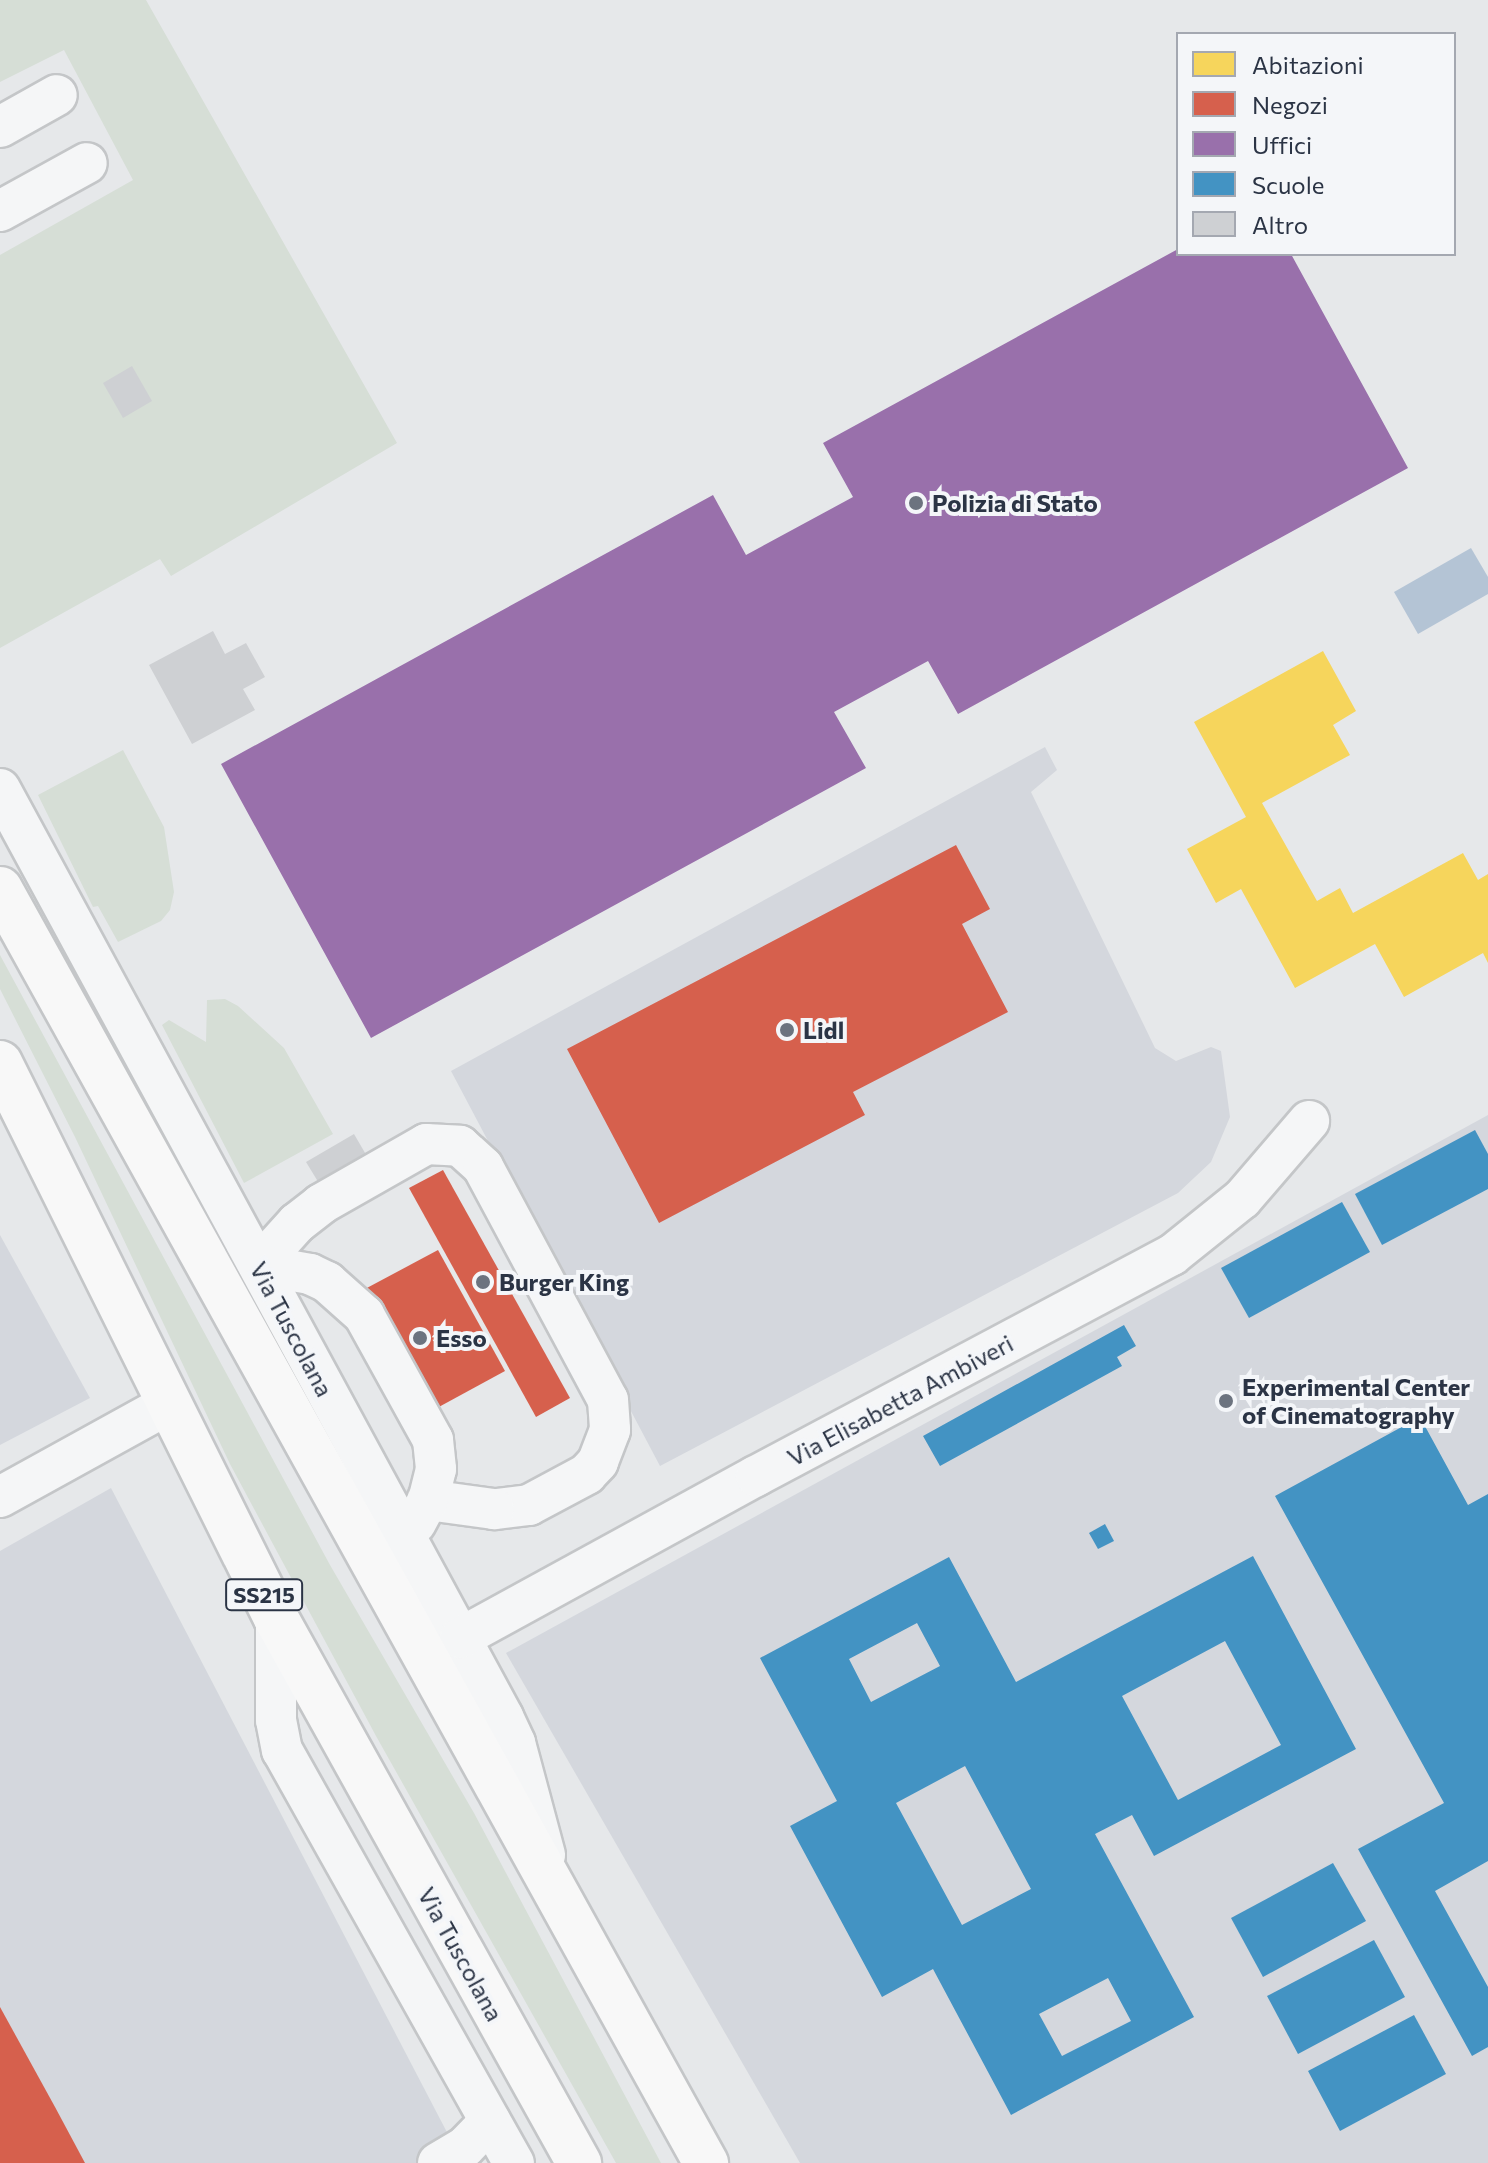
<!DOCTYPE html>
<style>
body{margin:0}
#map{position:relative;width:1488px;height:2163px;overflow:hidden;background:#e6e8ea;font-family:Commissioner,sans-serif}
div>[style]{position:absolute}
.built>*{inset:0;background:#d4d7dd}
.green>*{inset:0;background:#d6ded6}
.water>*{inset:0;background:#b4c4d5}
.homes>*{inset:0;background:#f6d55c}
.shops>*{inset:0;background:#d6604d}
.offices>*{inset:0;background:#9970ab}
.schools>*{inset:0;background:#4393c3}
.building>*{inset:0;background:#ced0d3}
.roads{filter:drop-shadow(2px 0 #c4c6c8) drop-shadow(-2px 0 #c4c6c8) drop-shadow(0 2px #c4c6c8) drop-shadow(0 -2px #c4c6c8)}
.minor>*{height:40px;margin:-20px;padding:0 20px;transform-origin:20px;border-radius:20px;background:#f5f6f7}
.major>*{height:44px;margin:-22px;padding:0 22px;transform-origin:22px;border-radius:22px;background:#f8f8f8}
.dots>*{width:22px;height:22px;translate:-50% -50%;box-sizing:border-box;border:4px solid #f4f6f9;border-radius:50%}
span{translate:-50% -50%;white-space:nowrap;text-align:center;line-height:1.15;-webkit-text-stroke:8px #f4f6f9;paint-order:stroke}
.shield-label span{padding:2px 6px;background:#f4f6f9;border:2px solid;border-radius:6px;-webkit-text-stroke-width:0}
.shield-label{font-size:22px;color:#2b3445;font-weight:700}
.poi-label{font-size:24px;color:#2b3445;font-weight:700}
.left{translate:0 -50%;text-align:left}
.street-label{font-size:24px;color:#2b3445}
.legend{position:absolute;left:1176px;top:32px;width:280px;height:224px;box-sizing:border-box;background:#f4f6f9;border:2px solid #a4a8b1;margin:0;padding:10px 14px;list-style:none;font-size:24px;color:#2b3445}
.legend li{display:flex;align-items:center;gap:16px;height:40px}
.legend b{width:40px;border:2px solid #a4a8b1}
</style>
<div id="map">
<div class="built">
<i style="clip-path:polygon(1045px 747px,1057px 770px,1031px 792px,1155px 1048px,1176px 1061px,1211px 1047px,1221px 1051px,1230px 1117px,1211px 1162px,1178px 1193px,660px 1466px,451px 1071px)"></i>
<i style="clip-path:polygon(1488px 1115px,1488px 2163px,800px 2163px,506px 1653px)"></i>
<i style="clip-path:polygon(0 1235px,90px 1398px,0 1445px)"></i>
<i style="clip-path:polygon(111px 1488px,463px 2163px,0 2163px,0 1551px)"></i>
</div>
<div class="green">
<i style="clip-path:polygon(0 0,146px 0,397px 443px,171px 576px,160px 559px,0 648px,0 255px,133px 180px,64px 50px,0 82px)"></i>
<i style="clip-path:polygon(123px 750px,164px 827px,174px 892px,170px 910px,161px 921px,118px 942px,98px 906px,93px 907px,38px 795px)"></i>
<i style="clip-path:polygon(0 955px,330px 1565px,474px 1813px,661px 2163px,616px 2163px,376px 1736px,230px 1464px,75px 1137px,0 989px)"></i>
<i style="clip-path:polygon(225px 999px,238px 1006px,284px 1048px,333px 1134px,244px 1183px,162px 1025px,169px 1020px,206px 1042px,207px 1000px)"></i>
</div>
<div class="water">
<i style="clip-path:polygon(1471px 548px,1488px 577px,1488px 594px,1418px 634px,1394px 592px)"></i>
</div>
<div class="homes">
<i style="clip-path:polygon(1323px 651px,1356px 711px,1333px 725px,1350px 755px,1262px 803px,1317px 901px,1340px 888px,1353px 913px,1463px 853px,1478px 880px,1488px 874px,1488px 963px,1483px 953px,1404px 997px,1375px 944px,1295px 988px,1241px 889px,1216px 903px,1187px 849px,1246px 817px,1194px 722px)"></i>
</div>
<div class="shops">
<i style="clip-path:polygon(956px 845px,990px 909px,962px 924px,1008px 1012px,853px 1092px,865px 1115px,659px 1223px,567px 1049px)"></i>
<i style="clip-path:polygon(443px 1170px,570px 1398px,536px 1417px,409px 1188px)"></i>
<i style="clip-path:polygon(438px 1250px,505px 1371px,402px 1427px,335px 1305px)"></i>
<i style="clip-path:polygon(0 2007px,55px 2107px,85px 2163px,0 2163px)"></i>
</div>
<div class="offices">
<i style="clip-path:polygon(1178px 249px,1178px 254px,1291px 254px,1408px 468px,958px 714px,928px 661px,834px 712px,866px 768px,371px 1038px,221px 764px,713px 495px,746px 555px,853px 497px,823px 443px)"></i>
</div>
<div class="schools">
<i style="clip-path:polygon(1475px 1130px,1488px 1154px,1488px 1189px,1382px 1245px,1355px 1194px)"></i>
<i style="clip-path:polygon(1342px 1202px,1370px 1252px,1249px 1318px,1221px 1268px)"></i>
<i style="clip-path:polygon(1124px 1325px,1136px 1346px,1117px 1357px,1122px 1366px,940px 1466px,923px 1436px)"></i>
<i style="clip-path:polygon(1420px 1417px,1468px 1505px,1488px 1494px,1488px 1861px,1435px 1891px,1488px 1987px,1488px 2047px,1472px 2056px,1358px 1849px,1444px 1803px,1275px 1496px)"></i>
<i style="clip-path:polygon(1105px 1524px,1114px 1541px,1098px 1549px,1089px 1533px)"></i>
<i style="clip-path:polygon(evenodd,1253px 1556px,1356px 1749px,1154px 1856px,1132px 1815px,1095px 1834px,1194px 2017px,1011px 2115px,933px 1969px,882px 1997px,790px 1826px,837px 1801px,760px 1658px,949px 1557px,1016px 1682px,1253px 1556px,917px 1623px,940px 1666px,871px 1702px,849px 1659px,917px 1623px,1253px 1556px,1225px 1641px,1281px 1745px,1178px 1800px,1122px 1696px,1225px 1641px,1253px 1556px,965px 1766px,1031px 1889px,962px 1925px,896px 1803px,965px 1766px,1253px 1556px,1108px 1978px,1131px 2021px,1062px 2056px,1039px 2014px,1108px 1978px)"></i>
<i style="clip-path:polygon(1333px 1863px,1366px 1921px,1263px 1977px,1231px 1918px)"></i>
<i style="clip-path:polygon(1374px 1940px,1405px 1997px,1298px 2054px,1267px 1996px)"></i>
<i style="clip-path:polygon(1414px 2015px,1446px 2074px,1340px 2131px,1308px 2071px)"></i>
</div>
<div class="building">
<i style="clip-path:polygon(132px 366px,152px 401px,123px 418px,103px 383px)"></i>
<i style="clip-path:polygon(213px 631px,225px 654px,246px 643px,265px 677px,243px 689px,255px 710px,192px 744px,149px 665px)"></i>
<i style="clip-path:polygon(354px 1134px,375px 1170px,328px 1198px,306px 1162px)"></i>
</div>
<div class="roads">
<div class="minor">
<i style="left:0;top:127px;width:65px;rotate:-29.3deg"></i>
<i style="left:0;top:211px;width:99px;rotate:-28.9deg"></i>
<i style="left:0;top:789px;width:1056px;rotate:61.54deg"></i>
<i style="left:503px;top:1717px;width:29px;rotate:65deg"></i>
<i style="left:515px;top:1743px;width:116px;rotate:75deg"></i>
<i style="left:259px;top:1265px;width:57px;rotate:-47.9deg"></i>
<i style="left:297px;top:1223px;width:31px;rotate:-38deg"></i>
<i style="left:321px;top:1204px;width:121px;rotate:-29.7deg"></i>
<i style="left:426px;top:1144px;width:34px;rotate:3deg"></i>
<i style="left:460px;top:1146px;width:31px;rotate:42deg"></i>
<i style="left:483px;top:1167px;width:264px;rotate:61.8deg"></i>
<i style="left:608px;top:1400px;width:30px;rotate:86deg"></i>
<i style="left:610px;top:1430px;width:34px;rotate:111deg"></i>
<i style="left:598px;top:1462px;width:16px;rotate:133deg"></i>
<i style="left:587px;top:1474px;width:66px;rotate:151.9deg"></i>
<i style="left:529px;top:1505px;width:35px;rotate:173deg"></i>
<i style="left:494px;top:1509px;width:67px;rotate:-172.2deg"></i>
<i style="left:259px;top:1265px;width:52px;rotate:10deg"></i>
<i style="left:310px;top:1274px;width:19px;rotate:25deg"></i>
<i style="left:327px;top:1282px;width:50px;rotate:41.7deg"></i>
<i style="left:364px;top:1315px;width:143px;rotate:61.1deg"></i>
<i style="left:433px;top:1440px;width:29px;rotate:84deg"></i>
<i style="left:436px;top:1469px;width:32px;rotate:104deg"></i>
<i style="left:428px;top:1500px;width:26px;rotate:118deg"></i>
<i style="left:0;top:1497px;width:191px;rotate:-28.9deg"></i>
<i style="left:276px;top:1618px;width:102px;rotate:90deg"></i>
<i style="left:276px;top:1720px;width:31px;rotate:79deg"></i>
<i style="left:282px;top:1750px;width:474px;rotate:60.7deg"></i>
<i style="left:460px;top:1638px;width:337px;rotate:-28.7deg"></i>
<i style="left:756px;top:1476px;width:471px;rotate:-28deg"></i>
<i style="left:1172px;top:1255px;width:90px;rotate:-38.7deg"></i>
<i style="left:1242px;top:1199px;width:103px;rotate:-49.3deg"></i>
<i style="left:438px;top:2163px;width:31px;rotate:-31deg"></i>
<i style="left:465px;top:2147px;width:36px;rotate:-46deg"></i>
</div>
<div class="major">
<i style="left:0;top:889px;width:1457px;rotate:61.01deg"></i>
<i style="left:0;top:1063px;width:620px;rotate:63.56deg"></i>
<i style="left:276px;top:1618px;width:624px;rotate:60.93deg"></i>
</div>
</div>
<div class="dots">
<i style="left:916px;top:503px;background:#6c737f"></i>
<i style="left:787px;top:1030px;background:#6c737f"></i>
<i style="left:483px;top:1282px;background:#6c737f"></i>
<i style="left:420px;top:1338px;background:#6c737f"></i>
<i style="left:1226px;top:1401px;background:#6c737f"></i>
</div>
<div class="shield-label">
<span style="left:264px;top:1595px">SS215</span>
</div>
<div class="poi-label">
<span class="left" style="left:932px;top:503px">Polizia di Stato</span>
<span class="left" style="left:803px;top:1030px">Lidl</span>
<span class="left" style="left:499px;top:1282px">Burger King</span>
<span class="left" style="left:436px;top:1338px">Esso</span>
<span class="left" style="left:1242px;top:1401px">Experimental Center<br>of Cinematography</span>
</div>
<div class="street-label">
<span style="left:292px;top:1329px;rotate:62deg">Via Tuscolana</span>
<span style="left:900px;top:1400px;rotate:-28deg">Via Elisabetta Ambiveri</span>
<span style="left:461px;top:1954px;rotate:61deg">Via Tuscolana</span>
</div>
<ul class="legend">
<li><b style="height:22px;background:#f6d55c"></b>Abitazioni</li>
<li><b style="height:22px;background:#d6604d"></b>Negozi</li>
<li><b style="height:22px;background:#9970ab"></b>Uffici</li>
<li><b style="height:22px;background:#4393c3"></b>Scuole</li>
<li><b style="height:22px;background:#ced0d3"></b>Altro</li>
</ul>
</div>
